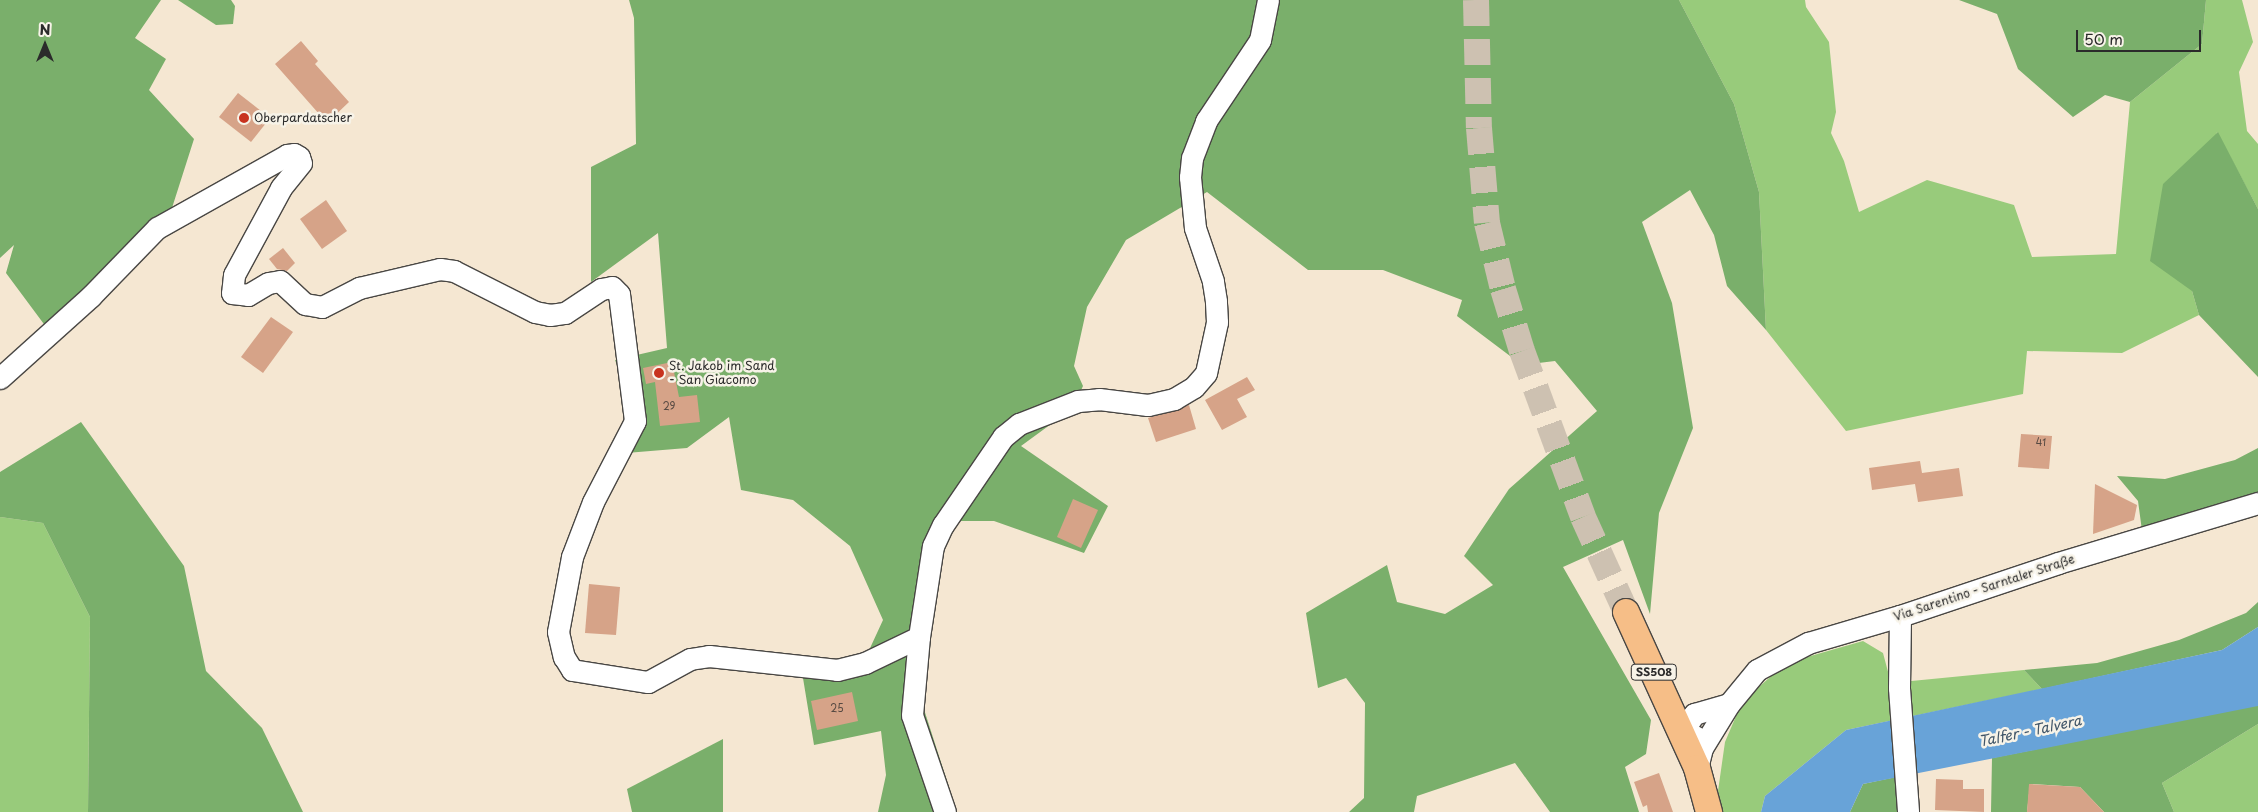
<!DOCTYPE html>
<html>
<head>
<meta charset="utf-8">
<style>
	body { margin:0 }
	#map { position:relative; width:2258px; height:812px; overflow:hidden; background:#f5e7d2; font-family:"Playpen Sans",sans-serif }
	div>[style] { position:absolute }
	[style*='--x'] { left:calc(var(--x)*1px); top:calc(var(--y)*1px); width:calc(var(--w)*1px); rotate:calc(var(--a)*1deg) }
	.green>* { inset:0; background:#98cb7b }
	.forest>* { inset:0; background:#7aaf6b }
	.water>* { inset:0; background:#68a3d8 }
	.building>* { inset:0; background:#d6a388 }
	.major-tunnel>* { height:26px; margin-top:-13px; transform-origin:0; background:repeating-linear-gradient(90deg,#cdc1b1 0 26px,transparent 0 39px) }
	.roads { filter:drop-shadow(1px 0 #494744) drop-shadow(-1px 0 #494744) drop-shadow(0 1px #494744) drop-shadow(0 -1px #494744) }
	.minor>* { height:21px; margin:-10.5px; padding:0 10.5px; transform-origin:10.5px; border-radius:10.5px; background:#fff }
	.major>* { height:26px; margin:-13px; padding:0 13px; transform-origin:13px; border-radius:13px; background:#f6be87 }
	.dots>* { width:14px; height:14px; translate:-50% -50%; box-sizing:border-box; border:2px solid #f7f3e8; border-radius:50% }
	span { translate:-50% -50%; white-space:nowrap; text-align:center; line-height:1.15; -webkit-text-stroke:5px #f7f3e8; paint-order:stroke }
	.number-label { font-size:10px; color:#564942 }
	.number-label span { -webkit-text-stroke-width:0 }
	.shield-label span { padding:1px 4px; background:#f7f3e8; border:1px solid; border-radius:4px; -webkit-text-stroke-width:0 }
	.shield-label { font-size:11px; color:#2b2b2b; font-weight:700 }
	.poi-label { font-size:12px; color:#2b2b2b }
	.left { translate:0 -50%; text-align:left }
	.street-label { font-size:12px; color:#2b2b2b }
	.water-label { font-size:14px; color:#405568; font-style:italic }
	.north { position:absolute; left:20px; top:20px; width:50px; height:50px; -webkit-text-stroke:4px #f7f3e8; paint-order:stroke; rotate:0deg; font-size:14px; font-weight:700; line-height:20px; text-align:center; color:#2b2b2b }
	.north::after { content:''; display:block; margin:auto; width:18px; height:22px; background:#2b2b2b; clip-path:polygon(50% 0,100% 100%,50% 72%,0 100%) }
	.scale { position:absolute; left:2076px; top:30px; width:125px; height:22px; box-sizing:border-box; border:2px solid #2b2b2b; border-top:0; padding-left:6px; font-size:15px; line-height:18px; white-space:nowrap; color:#2b2b2b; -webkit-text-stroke:4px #f7f3e8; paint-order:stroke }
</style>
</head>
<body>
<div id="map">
	<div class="green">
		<i style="clip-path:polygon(1679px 0,1805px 0,1806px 7px,1829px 42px,1836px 112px,1831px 133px,1844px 161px,1859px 212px,1927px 180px,2014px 205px,2032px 257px,2116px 254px,2130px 102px,2202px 44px,2206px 0,2242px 0,2253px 42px,2239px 72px,2247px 131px,2258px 144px,2258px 209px,2217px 132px,2192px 291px,2199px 315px,2122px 353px,2027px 351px,2023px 394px,1846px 431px,1766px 330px,1759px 192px,1734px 104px)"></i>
		<i style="clip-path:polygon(0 517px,43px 523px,90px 617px,88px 812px,0 812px)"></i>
		<i style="clip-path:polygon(1863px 641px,1883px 653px,1891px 683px,2024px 670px,2042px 689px,1846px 730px,1765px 796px,1761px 812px,1722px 812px,1718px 791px,1725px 742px,1742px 702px,1786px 663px)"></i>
		<i style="clip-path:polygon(2258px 724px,2258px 812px,2174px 812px,2162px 783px)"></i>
	</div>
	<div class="forest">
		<i style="clip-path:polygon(0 0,161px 0,135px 38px,166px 59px,149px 90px,194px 139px,164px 233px,55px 339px,6px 273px,14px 245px,0 258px)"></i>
		<i style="clip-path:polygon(178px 0,231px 0,235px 6px,233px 24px,216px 25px)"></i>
		<i style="clip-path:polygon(629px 0,1679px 0,1734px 104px,1759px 192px,1766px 330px,1727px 286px,1714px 235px,1690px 190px,1642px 222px,1672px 303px,1693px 428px,1659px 513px,1650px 614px,1623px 540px,1563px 567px,1651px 720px,1646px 754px,1625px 767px,1639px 812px,1550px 812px,1515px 763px,1417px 796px,1414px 812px,1349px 812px,1364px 798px,1365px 703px,1346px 678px,1318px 688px,1306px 613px,1387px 565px,1397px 602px,1445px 614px,1493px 585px,1464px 556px,1509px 489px,1597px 411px,1555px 361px,1522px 365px,1457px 316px,1462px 300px,1383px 270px,1308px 270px,1207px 192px,1126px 240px,1087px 307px,1074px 366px,1083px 386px,1073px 408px,1021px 446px,1108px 506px,1084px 553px,994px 521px,959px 521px,942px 552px,921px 700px,957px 812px,878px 812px,886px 775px,881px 731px,814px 745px,802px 672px,865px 659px,883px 620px,850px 546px,793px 500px,741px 490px,729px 417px,687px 448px,614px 454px,631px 403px,615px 360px,667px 348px,658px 233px,591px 282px,591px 167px,636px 144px,634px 18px)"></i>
		<i style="clip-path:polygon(1959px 0,2206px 0,2202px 44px,2130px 102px,2105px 95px,2073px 117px,2018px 69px,1997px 14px)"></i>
		<i style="clip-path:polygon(2218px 132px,2258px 209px,2258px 377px,2199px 315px,2192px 291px,2150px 261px,2163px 184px)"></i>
		<i style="clip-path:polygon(81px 422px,184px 566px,206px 671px,262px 728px,303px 812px,88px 812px,90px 617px,43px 523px,0 517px,0 472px)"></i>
		<i style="clip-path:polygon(2258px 448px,2258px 503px,2143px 538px,2138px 501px,2117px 476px,2165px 479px,2235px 460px)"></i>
		<i style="clip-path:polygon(2258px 602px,2258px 627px,2222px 650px,2042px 689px,2024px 670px,2097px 663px,2179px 640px,2246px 613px)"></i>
		<i style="clip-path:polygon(2258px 705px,2258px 724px,2162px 783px,2174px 812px,2104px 812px,2080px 787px,2030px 784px,2027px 812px,1991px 812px,1992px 758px)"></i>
		<i style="clip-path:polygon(723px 739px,723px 812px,632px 812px,627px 789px)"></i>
		<i style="clip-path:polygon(1896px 777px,1899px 812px,1850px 812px,1863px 784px)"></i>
	</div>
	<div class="water">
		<i style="clip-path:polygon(2258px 627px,2258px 706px,1863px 784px,1850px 812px,1761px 812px,1765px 796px,1846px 730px,2222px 650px)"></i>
	</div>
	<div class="building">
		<i style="clip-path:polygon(301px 41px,318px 61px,315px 64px,349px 102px,327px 123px,275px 64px)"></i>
		<i style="clip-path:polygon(238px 93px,270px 118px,251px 142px,219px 117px)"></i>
		<i style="clip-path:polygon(326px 200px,347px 231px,322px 249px,300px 219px)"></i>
		<i style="clip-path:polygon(283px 248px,295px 263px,287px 271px,277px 269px,269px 259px)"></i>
		<i style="clip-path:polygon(271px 317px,293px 332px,263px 373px,241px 357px)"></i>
		<i style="clip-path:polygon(672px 362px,679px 397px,697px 395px,700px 422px,660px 426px,655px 382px,646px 384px,643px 368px)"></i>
		<i style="clip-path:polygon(1247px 377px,1255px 390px,1237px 399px,1247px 417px,1222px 430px,1205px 400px)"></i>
		<i style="clip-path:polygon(1189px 405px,1196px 429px,1156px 442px,1148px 418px)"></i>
		<i style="clip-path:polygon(2021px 434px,2052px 436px,2049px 469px,2018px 467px)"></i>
		<i style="clip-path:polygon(1920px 461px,1922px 473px,1959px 468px,1963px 496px,1918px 502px,1915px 484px,1872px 490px,1869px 468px)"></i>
		<i style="clip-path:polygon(2095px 484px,2137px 505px,2134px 520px,2093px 534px)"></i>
		<i style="clip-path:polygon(1073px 499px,1098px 510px,1081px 548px,1057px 537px)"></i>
		<i style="clip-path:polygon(589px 584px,620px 587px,616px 635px,585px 633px)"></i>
		<i style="clip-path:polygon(852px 692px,858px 721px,817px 730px,811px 701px)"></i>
		<i style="clip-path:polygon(1659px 773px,1673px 812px,1648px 812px,1647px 805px,1643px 807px,1634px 782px)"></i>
		<i style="clip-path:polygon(1936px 779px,1963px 780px,1963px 789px,1984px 789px,1984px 812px,1935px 810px)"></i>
		<i style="clip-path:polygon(2029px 784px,2080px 787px,2104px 812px,2027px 812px)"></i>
	</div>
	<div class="major-tunnel">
		<i style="--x:1476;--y:0;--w:128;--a:88.7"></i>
		<i style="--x:1479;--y:128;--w:95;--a:85.2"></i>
		<i style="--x:1487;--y:223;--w:68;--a:76.4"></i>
		<i style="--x:1503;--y:289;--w:65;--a:73"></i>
		<i style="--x:1522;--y:351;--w:177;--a:69.8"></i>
		<i style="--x:1583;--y:517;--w:104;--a:65.6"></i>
	</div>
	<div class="roads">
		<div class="minor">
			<i style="--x:0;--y:378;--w:122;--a:-42"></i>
			<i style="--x:91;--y:296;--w:95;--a:-45.9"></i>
			<i style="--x:157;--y:228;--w:149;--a:-29.3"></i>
			<i style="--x:287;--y:155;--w:7;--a:-8"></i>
			<i style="--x:294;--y:154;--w:6;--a:31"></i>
			<i style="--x:299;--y:157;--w:6;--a:72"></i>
			<i style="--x:301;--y:163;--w:32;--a:129"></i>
			<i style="--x:281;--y:188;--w:99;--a:118.4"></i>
			<i style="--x:234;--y:275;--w:18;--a:96"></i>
			<i style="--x:232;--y:293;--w:16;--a:7"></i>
			<i style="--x:248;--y:295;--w:23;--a:-31"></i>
			<i style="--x:268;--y:283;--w:12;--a:-9"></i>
			<i style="--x:280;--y:281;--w:34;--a:43"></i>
			<i style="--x:305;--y:304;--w:17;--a:10"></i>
			<i style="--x:322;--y:307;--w:42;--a:-27.2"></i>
			<i style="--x:359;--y:288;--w:83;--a:-13.2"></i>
			<i style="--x:440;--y:269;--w:14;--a:8"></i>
			<i style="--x:454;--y:271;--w:91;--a:26.8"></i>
			<i style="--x:535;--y:312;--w:15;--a:11"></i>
			<i style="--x:550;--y:315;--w:15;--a:-8"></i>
			<i style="--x:565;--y:313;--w:43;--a:-33.7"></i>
			<i style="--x:601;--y:289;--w:11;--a:-10"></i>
			<i style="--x:612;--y:287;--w:10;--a:45"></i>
			<i style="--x:619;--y:294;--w:128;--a:82.8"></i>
			<i style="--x:635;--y:421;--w:91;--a:117.4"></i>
			<i style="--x:593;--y:502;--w:59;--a:110.9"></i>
			<i style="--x:572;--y:557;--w:76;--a:100.6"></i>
			<i style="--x:558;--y:632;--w:26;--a:77"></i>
			<i style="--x:564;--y:657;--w:15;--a:58"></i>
			<i style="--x:572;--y:670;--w:77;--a:9"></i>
			<i style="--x:648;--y:682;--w:48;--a:-28.7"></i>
			<i style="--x:690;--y:659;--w:19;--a:-9"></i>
			<i style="--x:709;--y:656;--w:129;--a:6.2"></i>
			<i style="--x:837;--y:670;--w:29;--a:-14"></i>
			<i style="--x:865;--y:663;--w:60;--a:-25.7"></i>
			<i style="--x:1900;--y:616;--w:72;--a:90.8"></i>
			<i style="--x:1899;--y:688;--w:124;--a:85.8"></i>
			<i style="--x:1695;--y:736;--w:14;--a:-163"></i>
			<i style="--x:1682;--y:732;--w:22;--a:-56"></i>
			<i style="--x:1694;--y:714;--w:36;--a:-16"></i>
			<i style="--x:1697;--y:768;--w:21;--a:-76"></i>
			<i style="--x:1702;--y:748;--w:52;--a:-58.5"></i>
			<i style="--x:1729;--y:704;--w:44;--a:-50.5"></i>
			<i style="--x:1757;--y:670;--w:58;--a:-27.9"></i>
			<i style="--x:1808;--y:643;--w:96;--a:-16.4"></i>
			<i style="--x:1900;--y:616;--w:167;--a:-18.5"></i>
			<i style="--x:2058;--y:563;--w:209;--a:-16.7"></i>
			<i style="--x:945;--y:812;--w:102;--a:-108.8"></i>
			<i style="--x:912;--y:715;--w:78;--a:-84.9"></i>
			<i style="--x:919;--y:637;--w:92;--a:-81.3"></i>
			<i style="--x:933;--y:546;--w:23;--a:-65"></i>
			<i style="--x:943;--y:525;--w:107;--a:-55.7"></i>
			<i style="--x:1003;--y:437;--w:21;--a:-39"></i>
			<i style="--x:1019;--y:424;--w:63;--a:-21.3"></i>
			<i style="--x:1078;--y:401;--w:21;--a:-5"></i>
			<i style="--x:1099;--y:399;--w:49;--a:7"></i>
			<i style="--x:1148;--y:405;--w:27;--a:-13"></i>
			<i style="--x:1174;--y:399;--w:23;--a:-31"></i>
			<i style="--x:1194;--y:387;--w:18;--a:-49"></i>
			<i style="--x:1206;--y:373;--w:52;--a:-77.8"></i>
			<i style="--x:1217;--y:322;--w:21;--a:-93"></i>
			<i style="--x:1216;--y:301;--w:20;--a:-99"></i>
			<i style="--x:1213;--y:281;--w:56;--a:-108.8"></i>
			<i style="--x:1195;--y:228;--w:51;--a:-95.6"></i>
			<i style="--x:1190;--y:177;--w:19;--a:-84"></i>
			<i style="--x:1192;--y:158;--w:40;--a:-69"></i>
			<i style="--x:1206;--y:121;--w:97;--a:-56.3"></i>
			<i style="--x:1260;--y:40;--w:41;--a:-78.7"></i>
		</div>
		<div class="major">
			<i style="--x:1626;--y:612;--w:171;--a:65.5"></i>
			<i style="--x:1697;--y:768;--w:46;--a:74.7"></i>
		</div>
	</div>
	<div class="dots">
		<i style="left:244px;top:118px;background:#c8321e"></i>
		<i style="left:659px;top:373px;background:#c8321e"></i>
	</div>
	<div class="number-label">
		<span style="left:669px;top:406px">29</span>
		<span style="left:2041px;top:442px">41</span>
		<span style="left:837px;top:708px">25</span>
	</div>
	<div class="shield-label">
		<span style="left:1654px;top:672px">SS508</span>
	</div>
	<div class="poi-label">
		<span class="left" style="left:254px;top:118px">Oberpardatscher</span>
		<span class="left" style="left:669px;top:373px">St. Jakob im Sand<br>- San Giacomo</span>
	</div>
	<div class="street-label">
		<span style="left:1984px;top:588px;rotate:-18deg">Via Sarentino - Sarntaler Straße</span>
	</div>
	<div class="water-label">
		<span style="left:2030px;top:731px;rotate:-12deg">Talfer - Talvera</span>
	</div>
	<div class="north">N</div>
	<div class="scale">50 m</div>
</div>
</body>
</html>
